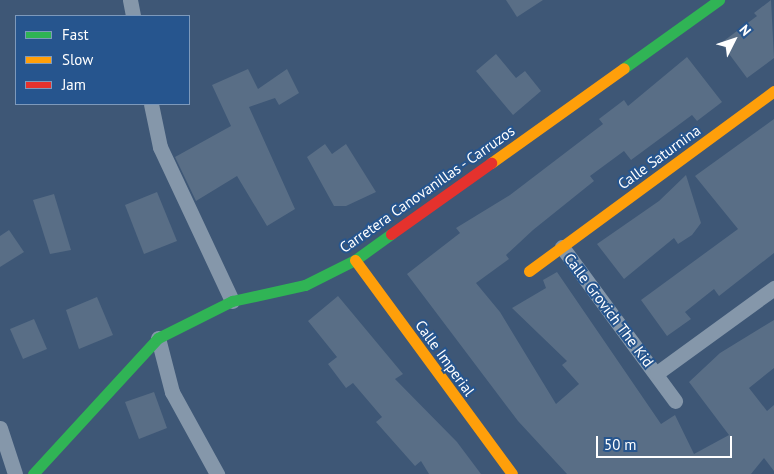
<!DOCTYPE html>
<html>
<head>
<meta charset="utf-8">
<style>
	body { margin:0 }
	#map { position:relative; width:774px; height:474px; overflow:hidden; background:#3e5776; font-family:"PT Sans",sans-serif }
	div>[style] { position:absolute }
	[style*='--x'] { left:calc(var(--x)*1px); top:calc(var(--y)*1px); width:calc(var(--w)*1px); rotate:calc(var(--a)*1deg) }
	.building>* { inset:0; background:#596e86 }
	.street>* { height:15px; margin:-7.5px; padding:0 7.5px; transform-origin:7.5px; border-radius:7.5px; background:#8597aa }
	.fast>* { height:11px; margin:-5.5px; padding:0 5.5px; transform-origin:5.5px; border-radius:5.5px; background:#30b455 }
	.slow>* { height:11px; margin:-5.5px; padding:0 5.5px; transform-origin:5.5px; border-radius:5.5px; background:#ff9f0a }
	.jam>* { height:11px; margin:-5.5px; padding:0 5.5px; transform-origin:5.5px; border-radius:5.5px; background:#e5322d }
	span { translate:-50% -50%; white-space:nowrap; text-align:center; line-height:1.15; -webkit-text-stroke:4px #26558e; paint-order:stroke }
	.street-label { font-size:15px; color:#fff }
	.legend { position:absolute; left:15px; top:15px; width:175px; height:90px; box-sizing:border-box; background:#26558e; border:1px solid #7d99bb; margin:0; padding:6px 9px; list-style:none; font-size:15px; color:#fff }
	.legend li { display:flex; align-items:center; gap:10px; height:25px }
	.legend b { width:25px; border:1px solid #7d99bb }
	.north { position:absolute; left:709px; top:15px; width:50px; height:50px; -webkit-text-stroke:4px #26558e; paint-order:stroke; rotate:49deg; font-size:14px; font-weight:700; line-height:20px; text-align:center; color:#fff }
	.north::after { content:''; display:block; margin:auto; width:18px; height:22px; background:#fff; clip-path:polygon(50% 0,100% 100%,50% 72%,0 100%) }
	.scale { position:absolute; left:596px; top:436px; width:136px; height:22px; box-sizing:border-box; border:2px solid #fff; border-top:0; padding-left:6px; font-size:15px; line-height:18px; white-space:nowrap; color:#fff; -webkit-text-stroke:4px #26558e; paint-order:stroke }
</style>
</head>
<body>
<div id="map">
	<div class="building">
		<i style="clip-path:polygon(506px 0,543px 0,517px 17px)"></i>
		<i style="clip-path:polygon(771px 0,774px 58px,747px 78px,721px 43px,757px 16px,754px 13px)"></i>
		<i style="clip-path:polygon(496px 54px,516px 78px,525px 71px,541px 91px,513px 115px,476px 71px)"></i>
		<i style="clip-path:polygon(687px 57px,722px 102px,697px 121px,692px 115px,631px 160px,624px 151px,590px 176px,594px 181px,533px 230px,506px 255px,509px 259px,476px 283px,500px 312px,556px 404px,579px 384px,562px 365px,567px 361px,512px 308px,546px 288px,543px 280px,557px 272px,661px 424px,675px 415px,694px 454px,729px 435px,689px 382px,720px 353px,774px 320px,774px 368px,749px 388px,767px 411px,774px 405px,774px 471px,764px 458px,751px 474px,567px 474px,518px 421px,407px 274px,460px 233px,456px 228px,510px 195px,603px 124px,599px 119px,624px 100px,628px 106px)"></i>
		<i style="clip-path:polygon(248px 69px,258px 89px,287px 69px,299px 93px,279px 105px,275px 98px,249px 107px,295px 209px,267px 226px,237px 176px,196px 201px,175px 157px,231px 126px,212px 85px)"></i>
		<i style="clip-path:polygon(774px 119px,774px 253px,719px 296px,714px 289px,685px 312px,691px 319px,667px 336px,641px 300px,738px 229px,695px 176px)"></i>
		<i style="clip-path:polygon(325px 144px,332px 154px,346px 144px,376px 192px,346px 206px,334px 206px,307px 157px)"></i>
		<i style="clip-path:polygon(686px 175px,701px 223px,692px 235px,678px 244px,674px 238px,624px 279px,597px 244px,659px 201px)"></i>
		<i style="clip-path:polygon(157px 192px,177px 241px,144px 254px,125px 205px)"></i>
		<i style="clip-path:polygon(54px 194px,71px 250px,50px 254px,33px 200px)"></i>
		<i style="clip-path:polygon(9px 230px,24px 252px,0 267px,0 236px)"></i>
		<i style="clip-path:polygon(338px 296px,403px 374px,395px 379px,457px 442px,481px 474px,429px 474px,421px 461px,415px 466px,376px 422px,382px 417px,353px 383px,346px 388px,328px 364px,337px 357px,308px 321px)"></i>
		<i style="clip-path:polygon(97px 297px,113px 335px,79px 349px,66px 310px)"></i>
		<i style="clip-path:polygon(34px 319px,47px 349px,23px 359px,10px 329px)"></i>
		<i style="clip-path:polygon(154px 392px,167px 428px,139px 439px,125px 402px)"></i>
	</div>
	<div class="street">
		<i style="--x:130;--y:0;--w:16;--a:79"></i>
		<i style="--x:151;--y:104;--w:44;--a:78.2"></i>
		<i style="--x:160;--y:147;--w:170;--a:64.9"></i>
		<i style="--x:562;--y:247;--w:191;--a:53.7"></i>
		<i style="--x:158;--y:338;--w:56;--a:75.5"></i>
		<i style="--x:172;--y:392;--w:94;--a:61.2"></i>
		<i style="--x:657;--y:373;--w:145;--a:-36"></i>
		<i style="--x:0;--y:428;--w:48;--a:71.9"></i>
	</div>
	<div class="fast">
		<i style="--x:624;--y:68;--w:117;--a:-35.6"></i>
		<i style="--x:33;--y:474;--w:185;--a:-47.4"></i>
		<i style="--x:158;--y:338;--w:83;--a:-26.6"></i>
		<i style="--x:232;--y:301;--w:75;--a:-12.4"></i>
		<i style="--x:305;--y:285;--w:56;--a:-26.6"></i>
		<i style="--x:355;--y:260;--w:44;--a:-35.8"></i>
	</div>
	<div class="slow">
		<i style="--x:491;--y:163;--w:163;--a:-35.5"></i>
		<i style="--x:355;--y:260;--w:265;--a:53.7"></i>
		<i style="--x:529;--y:271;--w:304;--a:-36.3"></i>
	</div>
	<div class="jam">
		<i style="--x:391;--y:234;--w:123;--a:-35.4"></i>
	</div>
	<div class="street-label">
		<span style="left:659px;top:157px;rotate:-36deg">Calle Saturnina</span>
		<span style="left:427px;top:189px;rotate:-35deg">Carretera Canovanillas - Carruzos</span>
		<span style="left:609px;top:310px;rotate:53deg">Calle Grovich The Kid</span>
		<span style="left:445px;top:358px;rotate:54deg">Calle Imperial</span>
	</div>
	<ul class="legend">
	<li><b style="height:6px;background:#30b455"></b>Fast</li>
	<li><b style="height:6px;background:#ff9f0a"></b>Slow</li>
	<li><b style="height:6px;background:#e5322d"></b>Jam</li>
	</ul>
	<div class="north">N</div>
	<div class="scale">50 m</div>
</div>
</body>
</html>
